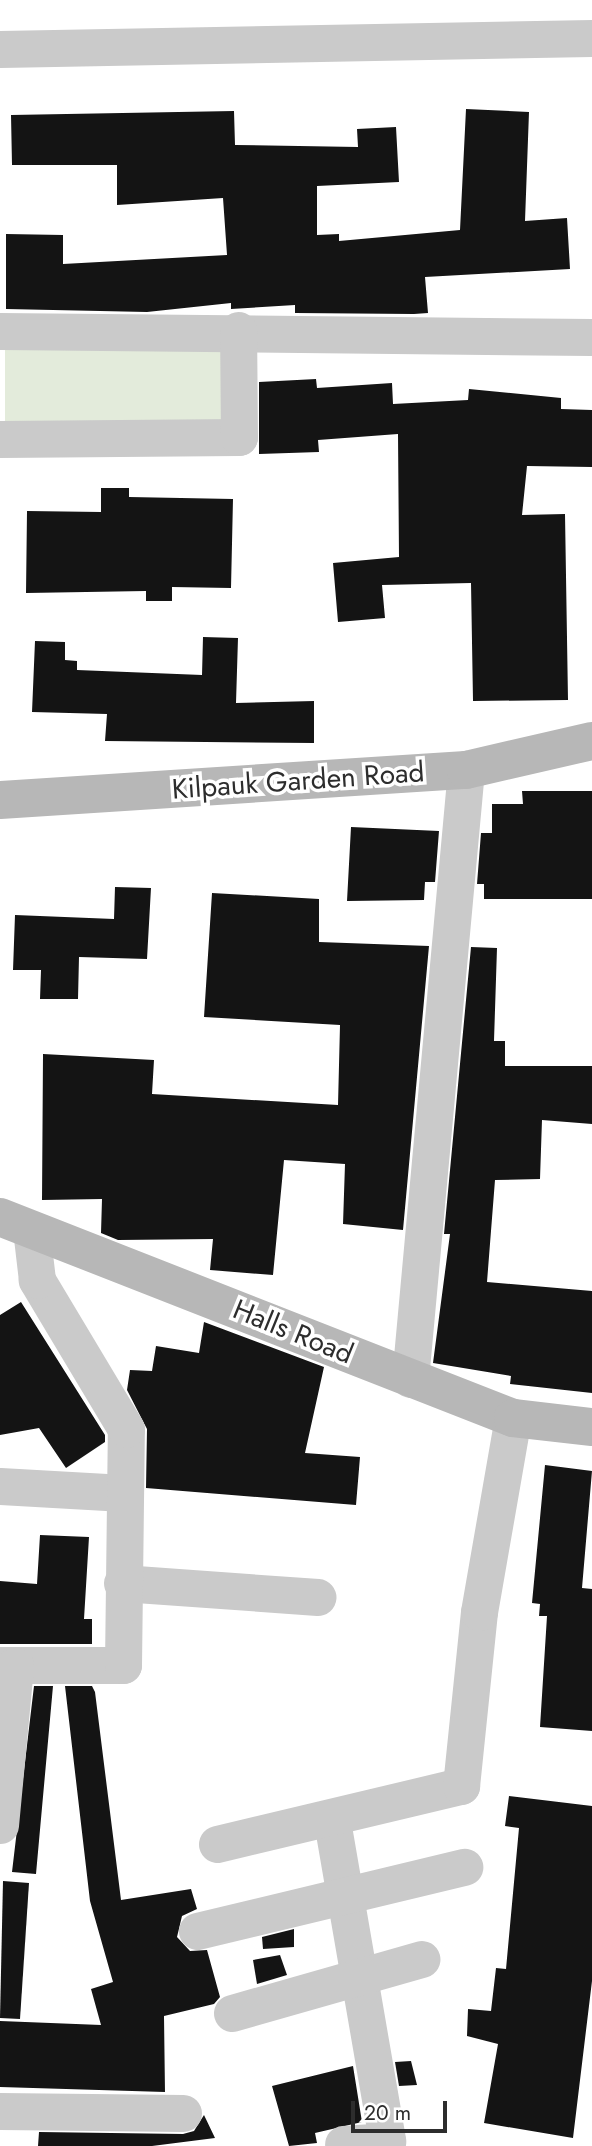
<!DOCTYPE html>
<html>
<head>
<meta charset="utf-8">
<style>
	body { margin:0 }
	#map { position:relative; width:592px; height:2146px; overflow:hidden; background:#fff; font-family:Jost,sans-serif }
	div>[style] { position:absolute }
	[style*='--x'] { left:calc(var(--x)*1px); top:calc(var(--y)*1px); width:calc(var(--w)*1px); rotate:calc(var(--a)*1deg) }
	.green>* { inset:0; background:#e3ebdb }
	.building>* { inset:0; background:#141414 }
	.street>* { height:37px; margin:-18.5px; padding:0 18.5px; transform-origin:18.5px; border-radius:18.5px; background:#cacaca }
	.secondary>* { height:38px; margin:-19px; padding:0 19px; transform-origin:19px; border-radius:19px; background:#b7b7b7 }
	span { translate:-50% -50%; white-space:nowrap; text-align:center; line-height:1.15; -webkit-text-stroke:7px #fff; paint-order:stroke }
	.street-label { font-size:28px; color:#2d2d2d }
	.scale { position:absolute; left:351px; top:2101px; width:96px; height:32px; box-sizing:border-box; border:4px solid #2d2d2d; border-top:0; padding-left:9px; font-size:21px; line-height:24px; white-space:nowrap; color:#2d2d2d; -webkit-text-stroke:5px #fff; paint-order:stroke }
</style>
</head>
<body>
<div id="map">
	<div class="green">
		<i style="clip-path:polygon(5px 347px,222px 347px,222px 421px,5px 421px)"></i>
	</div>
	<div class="building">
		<i style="clip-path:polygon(466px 109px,529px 112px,525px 221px,567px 218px,570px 269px,425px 277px,428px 313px,414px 314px,295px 313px,295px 305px,231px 309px,231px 303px,147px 312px,6px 309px,6px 234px,63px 235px,63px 264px,227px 255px,223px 198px,117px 205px,117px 165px,12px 165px,11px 115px,234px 111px,235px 145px,358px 147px,357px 129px,396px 127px,399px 182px,317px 186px,317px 235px,339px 234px,339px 241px,460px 230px)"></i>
		<i style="clip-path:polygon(316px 379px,317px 388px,392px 383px,393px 404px,468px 400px,469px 389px,561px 398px,561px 409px,592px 410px,592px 467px,527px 466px,522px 515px,565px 514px,568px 700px,473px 701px,471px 583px,382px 585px,385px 618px,338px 622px,333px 563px,399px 557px,398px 434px,318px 440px,319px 452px,259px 454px,259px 382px)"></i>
		<i style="clip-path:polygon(101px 488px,129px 488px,129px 497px,233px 499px,231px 588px,172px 587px,172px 601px,146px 601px,146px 591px,26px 593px,27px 511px,101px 512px)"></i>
		<i style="clip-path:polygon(203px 637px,238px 638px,236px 703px,314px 701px,314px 743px,105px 741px,107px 714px,32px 712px,35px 641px,65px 642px,65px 660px,77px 661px,77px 670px,202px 675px)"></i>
		<i style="clip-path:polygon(522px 791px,592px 791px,592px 899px,484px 899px,484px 884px,477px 884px,481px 833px,492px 833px,492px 804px,523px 804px)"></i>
		<i style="clip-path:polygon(351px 827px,439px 831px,435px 882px,425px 882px,424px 900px,347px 901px)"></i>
		<i style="clip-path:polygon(115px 887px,151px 888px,147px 959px,79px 957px,78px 999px,40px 999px,41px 970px,13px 970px,15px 915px,114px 919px)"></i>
		<i style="clip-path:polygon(212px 893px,319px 899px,319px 942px,429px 946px,403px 1230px,343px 1224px,345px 1164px,284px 1160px,273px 1275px,210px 1270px,213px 1239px,118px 1240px,101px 1233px,102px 1199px,42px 1200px,43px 1054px,154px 1060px,152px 1094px,338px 1105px,340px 1025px,204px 1017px)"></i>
		<i style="clip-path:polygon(471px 947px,497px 948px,494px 1041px,505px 1041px,505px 1066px,592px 1066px,592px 1124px,542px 1120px,540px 1179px,495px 1180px,487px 1282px,592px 1291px,592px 1393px,510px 1384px,511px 1376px,433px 1363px,450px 1234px,444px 1234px)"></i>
		<i style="clip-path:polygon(21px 1302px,105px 1435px,105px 1442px,66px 1468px,39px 1428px,0 1435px,0 1315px)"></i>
		<i style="clip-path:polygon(204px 1322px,324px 1367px,305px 1453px,360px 1457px,356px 1505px,146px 1488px,147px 1429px,127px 1390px,130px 1370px,152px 1371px,156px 1346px,199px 1353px)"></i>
		<i style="clip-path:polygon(545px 1465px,592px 1471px,582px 1588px,592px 1589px,592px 1731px,540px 1727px,547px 1616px,539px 1616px,540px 1604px,532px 1603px)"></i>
		<i style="clip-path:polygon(40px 1535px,89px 1537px,84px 1619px,92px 1619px,92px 1644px,0 1644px,0 1581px,37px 1584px)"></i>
		<i style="clip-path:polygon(34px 1686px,92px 1686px,95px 1692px,121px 1900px,191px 1889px,197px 1909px,182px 1916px,177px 1937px,190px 1951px,207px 1950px,220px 1997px,214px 2004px,164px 2016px,165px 2092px,0 2087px,0 2021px,101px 2025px,91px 1989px,113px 1982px,90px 1901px,65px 1686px,53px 1686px,36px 1874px,12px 1872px)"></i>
		<i style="clip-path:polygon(509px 1796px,592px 1806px,592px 1981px,573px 2138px,484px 2123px,498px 2044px,467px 2036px,468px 2009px,491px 2011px,496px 1968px,506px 1969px,519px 1828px,505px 1826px)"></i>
		<i style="clip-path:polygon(3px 1881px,29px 1883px,20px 2019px,0 2018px)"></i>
		<i style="clip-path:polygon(294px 1929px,294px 1947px,263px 1949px,262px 1937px)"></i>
		<i style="clip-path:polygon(280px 1955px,287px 1975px,257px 1984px,253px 1960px)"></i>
		<i style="clip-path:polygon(411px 2061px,417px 2085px,399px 2086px,395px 2062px)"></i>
		<i style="clip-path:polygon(353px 2066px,362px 2122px,315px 2133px,317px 2143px,289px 2146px,272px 2086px)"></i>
		<i style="clip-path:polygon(204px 2115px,215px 2138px,152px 2146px,38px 2146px,39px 2132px,183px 2134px,194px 2131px)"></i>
	</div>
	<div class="street">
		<i style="--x:0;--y:49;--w:592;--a:-1.06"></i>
		<i style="--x:0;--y:331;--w:592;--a:0.58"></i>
		<i style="--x:0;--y:439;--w:239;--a:-0.5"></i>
		<i style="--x:239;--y:437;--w:107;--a:-90.5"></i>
		<i style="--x:410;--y:1379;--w:612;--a:-84.75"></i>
		<i style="--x:0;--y:1486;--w:124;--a:3.2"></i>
		<i style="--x:122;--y:1583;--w:196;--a:4.1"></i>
		<i style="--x:0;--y:1665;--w:123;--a:0"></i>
		<i style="--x:123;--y:1665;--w:236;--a:-89.3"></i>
		<i style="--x:126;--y:1429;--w:174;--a:-120.9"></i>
		<i style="--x:37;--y:1280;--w:51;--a:-96.7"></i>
		<i style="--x:332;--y:1821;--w:325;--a:80.2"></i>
		<i style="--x:387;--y:2141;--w:44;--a:176.1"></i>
		<i style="--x:0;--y:1825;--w:160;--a:-84.6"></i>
		<i style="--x:217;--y:1844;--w:251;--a:-13.4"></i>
		<i style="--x:461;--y:1786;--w:175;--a:-84.1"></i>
		<i style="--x:479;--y:1612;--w:197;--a:-80.1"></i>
		<i style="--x:197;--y:1931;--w:275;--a:-13.5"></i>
		<i style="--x:232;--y:2013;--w:197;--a:-15.9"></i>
		<i style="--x:0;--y:2111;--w:183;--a:0.6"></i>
	</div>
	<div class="secondary">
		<i style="--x:0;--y:800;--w:467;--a:-3.7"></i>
		<i style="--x:466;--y:770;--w:129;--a:-13"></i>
		<i style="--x:0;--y:1217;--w:551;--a:21.4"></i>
		<i style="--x:513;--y:1418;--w:80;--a:6.5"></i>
	</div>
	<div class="street-label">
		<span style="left:298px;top:781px;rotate:-4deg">Kilpauk Garden Road</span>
		<span style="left:293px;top:1332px;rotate:22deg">Halls Road</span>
	</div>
	<div class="scale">20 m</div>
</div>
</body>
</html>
